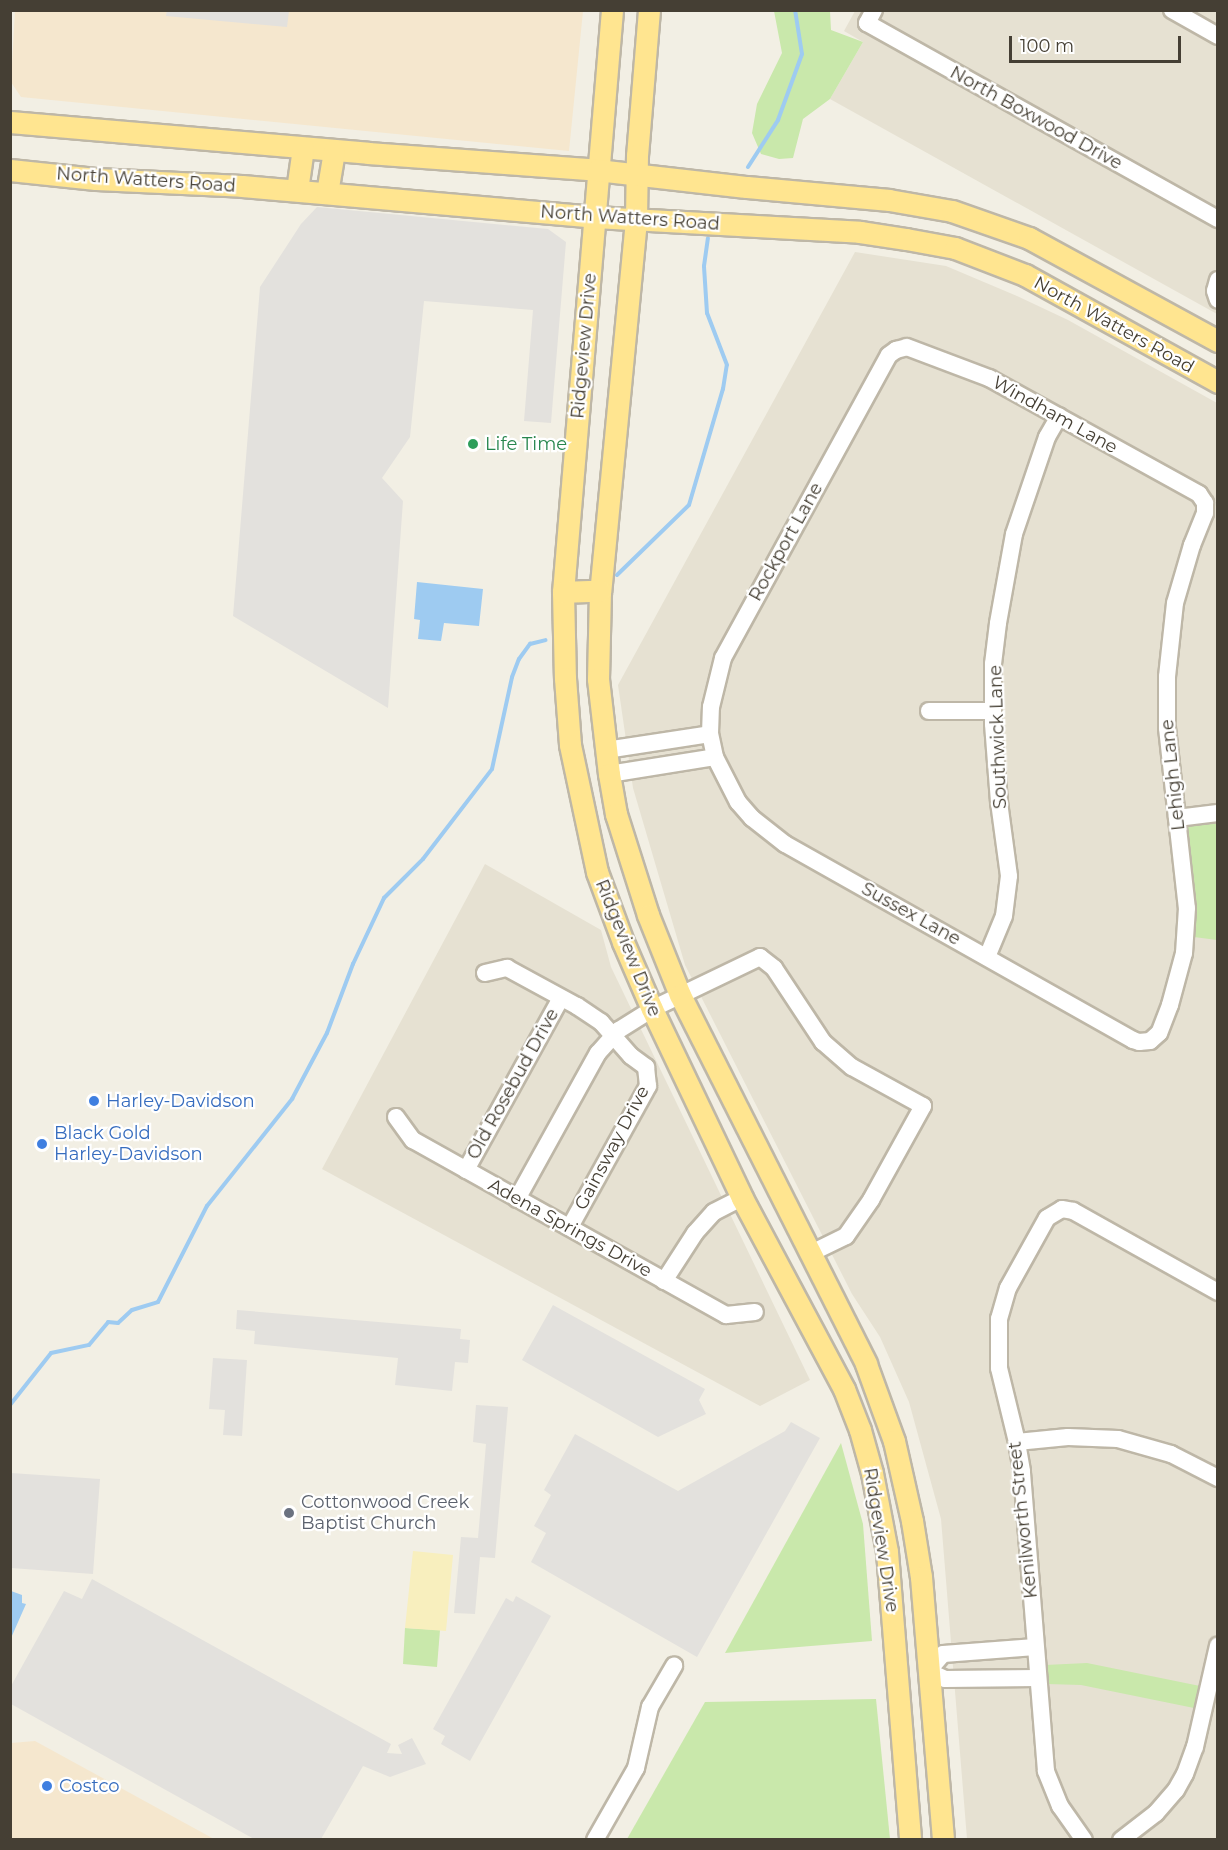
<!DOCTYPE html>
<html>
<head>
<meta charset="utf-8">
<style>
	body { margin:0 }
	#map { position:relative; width:1228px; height:1850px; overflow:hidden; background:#f2efe4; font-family:Montserrat,sans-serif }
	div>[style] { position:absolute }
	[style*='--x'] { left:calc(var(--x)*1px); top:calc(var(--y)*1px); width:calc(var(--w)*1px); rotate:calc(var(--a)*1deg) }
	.residential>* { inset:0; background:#e6e1d2 }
	.commercial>* { inset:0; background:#f5e7ce }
	.green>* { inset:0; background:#c9e8ab }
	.sand>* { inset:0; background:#f8efbe }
	.parking>* { inset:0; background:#e3e1dd }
	.water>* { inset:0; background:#9ecbf1 }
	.stream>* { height:4px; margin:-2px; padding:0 2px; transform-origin:2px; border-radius:2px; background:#9ecbf1 }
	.roads { filter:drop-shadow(2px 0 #beb7a7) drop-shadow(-2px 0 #beb7a7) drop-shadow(0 2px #beb7a7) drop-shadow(0 -2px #beb7a7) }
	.minor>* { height:16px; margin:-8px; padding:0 8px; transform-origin:8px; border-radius:8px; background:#fff }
	.major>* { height:21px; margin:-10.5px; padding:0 10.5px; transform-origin:10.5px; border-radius:10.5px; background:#ffe590 }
	.dots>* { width:16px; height:16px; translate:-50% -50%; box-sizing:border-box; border:3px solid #fff; border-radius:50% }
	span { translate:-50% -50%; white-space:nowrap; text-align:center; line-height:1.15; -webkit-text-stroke:4.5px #fff; paint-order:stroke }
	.street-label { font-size:18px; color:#453f34 }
	.leisure-label { font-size:18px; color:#27864d }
	.left { translate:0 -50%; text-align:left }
	.shop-label { font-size:18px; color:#366cbe }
	.worship-label { font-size:18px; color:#5b616d }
	.frame { position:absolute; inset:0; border:12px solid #453f34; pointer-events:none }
	.scale { position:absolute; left:1009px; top:36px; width:172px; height:27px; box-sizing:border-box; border:3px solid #453f34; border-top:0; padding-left:8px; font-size:18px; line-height:21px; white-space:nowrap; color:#453f34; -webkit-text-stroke:4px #fff; paint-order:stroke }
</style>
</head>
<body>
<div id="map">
	<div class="residential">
		<i style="clip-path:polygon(855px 11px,1217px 11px,1217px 314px,830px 99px,863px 42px,844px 31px)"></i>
		<i style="clip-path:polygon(855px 252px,946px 266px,1017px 296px,1068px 320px,1217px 403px,1217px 1839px,967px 1839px,941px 1519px,909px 1402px,880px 1337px,852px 1294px,685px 965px,633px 788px,618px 685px)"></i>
		<i style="clip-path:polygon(485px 864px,601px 930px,611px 967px,810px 1380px,760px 1406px,322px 1169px)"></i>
	</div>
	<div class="commercial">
		<i style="clip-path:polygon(15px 11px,583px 11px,569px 151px,21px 97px,11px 82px)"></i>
		<i style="clip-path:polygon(35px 1741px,214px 1839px,11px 1839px,11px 1743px)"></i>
	</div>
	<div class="green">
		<i style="clip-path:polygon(774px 11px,830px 11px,831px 30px,863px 42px,830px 99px,803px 119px,793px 158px,779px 159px,761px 154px,752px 133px,757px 104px,782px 53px)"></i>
		<i style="clip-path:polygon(1217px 821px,1217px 940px,1194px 937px,1196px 914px,1186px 824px)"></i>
		<i style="clip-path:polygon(841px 1443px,863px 1524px,872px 1641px,725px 1653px)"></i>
		<i style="clip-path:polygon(405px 1628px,440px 1630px,437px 1667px,403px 1664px)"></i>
		<i style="clip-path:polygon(1087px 1663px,1200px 1686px,1194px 1708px,1081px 1685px,1047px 1684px,1045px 1665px)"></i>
		<i style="clip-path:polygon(876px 1699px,890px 1839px,627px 1839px,705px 1702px)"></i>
	</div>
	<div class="sand">
		<i style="clip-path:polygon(413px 1551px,453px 1555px,446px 1631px,405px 1628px)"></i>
	</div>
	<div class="parking">
		<i style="clip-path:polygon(167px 10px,289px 10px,289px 11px,287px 27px,166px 16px)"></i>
		<i style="clip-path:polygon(317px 207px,548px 229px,566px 242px,551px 423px,524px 421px,533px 310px,424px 301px,410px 437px,382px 478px,403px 501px,388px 708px,233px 616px,260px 287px,301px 224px)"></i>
		<i style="clip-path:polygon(553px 1305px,705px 1389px,699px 1400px,706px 1414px,658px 1437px,522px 1360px)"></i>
		<i style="clip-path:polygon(237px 1310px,461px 1329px,460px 1339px,470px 1340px,468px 1363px,455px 1362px,452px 1391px,395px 1385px,398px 1358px,254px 1344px,255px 1331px,236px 1329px)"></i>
		<i style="clip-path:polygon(213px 1358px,247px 1360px,242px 1436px,223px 1435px,225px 1410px,209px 1409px)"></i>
		<i style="clip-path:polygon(476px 1405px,508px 1407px,495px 1558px,480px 1557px,475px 1614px,454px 1613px,461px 1537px,478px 1538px,486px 1444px,473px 1442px)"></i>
		<i style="clip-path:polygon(791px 1422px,820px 1438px,697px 1657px,531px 1562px,546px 1533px,534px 1526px,551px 1495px,544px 1490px,575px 1434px,678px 1491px,785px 1431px)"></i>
		<i style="clip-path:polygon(11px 1473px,100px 1479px,93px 1574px,11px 1568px)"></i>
		<i style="clip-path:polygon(92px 1579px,391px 1744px,387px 1753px,402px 1754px,398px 1745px,412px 1738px,426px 1764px,390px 1777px,363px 1766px,321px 1839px,254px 1839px,11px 1704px,11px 1686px,64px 1591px,82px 1599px)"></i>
		<i style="clip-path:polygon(516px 1596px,551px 1616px,470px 1761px,441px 1744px,445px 1736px,433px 1729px,506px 1598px,513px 1602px)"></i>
	</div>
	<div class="water">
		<i style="clip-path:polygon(417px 582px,483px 589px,479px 626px,444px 623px,441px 641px,418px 639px,420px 620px,414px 619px)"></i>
		<i style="clip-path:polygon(11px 1591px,22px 1595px,22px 1603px,26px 1604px,11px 1638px)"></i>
	</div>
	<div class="stream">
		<i style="--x:748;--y:167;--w:56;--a:-57.4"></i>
		<i style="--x:778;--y:120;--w:70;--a:-70"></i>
		<i style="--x:802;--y:54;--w:45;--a:-99"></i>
		<i style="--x:617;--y:575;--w:100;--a:-44.2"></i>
		<i style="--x:689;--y:505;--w:121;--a:-73.7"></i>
		<i style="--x:723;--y:389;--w:24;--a:-81"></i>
		<i style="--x:727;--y:365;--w:56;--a:-111"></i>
		<i style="--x:707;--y:313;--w:47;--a:-93.7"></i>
		<i style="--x:704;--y:266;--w:28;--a:-82"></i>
		<i style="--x:10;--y:1405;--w:66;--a:-51.7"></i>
		<i style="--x:51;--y:1353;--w:39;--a:-12"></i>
		<i style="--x:89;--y:1345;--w:30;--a:-50"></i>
		<i style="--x:108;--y:1322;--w:10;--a:6"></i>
		<i style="--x:118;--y:1323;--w:19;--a:-43"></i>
		<i style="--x:132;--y:1310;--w:27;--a:-17"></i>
		<i style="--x:158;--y:1302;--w:108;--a:-63"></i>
		<i style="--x:207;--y:1206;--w:137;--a:-51.5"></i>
		<i style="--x:292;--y:1099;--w:75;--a:-62.1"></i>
		<i style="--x:327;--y:1033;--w:74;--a:-69.4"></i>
		<i style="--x:353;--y:964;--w:73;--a:-64.8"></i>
		<i style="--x:384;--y:898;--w:55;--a:-45"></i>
		<i style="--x:423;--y:859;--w:113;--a:-52.5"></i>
		<i style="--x:492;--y:769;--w:94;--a:-77.7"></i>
		<i style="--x:512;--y:677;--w:19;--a:-69"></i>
		<i style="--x:519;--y:659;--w:19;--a:-54"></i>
		<i style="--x:530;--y:644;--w:16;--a:-14"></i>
	</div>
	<div class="roads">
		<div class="minor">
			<i style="--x:874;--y:10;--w:15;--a:118"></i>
			<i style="--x:867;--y:23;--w:402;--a:29.2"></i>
			<i style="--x:1172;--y:10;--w:53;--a:29.5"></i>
			<i style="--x:1218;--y:280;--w:11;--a:105"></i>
			<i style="--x:1215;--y:291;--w:9;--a:72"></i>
			<i style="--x:907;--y:347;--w:88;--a:20.7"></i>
			<i style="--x:989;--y:378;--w:240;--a:28.9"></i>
			<i style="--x:1199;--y:494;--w:11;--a:56"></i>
			<i style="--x:1205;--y:503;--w:10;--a:90"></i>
			<i style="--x:1205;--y:513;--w:35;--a:112"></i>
			<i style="--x:1192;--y:545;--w:60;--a:106.3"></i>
			<i style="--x:1175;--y:603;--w:74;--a:96.2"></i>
			<i style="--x:1167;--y:677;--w:51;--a:90"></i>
			<i style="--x:1167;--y:728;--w:181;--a:83.7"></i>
			<i style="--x:1187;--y:908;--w:45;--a:93.8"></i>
			<i style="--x:1184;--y:953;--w:54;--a:105.1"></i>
			<i style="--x:1170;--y:1005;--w:30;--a:111"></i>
			<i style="--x:1159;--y:1033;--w:12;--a:138"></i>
			<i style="--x:1150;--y:1041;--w:11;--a:175"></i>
			<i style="--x:1139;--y:1042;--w:6;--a:-162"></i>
			<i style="--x:1133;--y:1040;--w:399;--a:-150.6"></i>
			<i style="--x:785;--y:844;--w:42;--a:-141.8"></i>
			<i style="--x:752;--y:818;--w:21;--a:-131"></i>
			<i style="--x:738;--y:802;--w:51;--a:-117.1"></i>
			<i style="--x:715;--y:757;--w:24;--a:-102"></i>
			<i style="--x:710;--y:734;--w:27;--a:-88"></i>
			<i style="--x:711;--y:707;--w:50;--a:-76.2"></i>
			<i style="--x:723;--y:658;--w:345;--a:-61.3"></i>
			<i style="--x:889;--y:355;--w:9;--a:-36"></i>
			<i style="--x:896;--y:350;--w:11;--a:-15"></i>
			<i style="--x:929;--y:711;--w:64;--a:0"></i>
			<i style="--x:606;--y:750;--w:105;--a:-8.7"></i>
			<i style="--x:609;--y:774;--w:107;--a:-9.1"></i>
			<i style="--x:1177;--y:818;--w:41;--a:-7"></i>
			<i style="--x:987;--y:957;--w:44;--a:-67.5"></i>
			<i style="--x:1004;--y:916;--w:40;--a:-82.9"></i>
			<i style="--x:1009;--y:876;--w:75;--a:-97.7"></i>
			<i style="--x:999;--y:802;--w:78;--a:-94.4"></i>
			<i style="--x:993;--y:724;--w:60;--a:-90"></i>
			<i style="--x:993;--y:664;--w:41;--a:-83"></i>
			<i style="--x:998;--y:623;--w:90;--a:-79.8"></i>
			<i style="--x:1014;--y:534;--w:102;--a:-71.2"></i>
			<i style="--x:1047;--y:437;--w:24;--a:-60"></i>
			<i style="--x:485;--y:973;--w:23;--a:-13"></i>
			<i style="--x:507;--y:968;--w:80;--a:28.5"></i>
			<i style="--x:577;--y:1006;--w:29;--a:34"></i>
			<i style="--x:601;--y:1022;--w:45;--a:48.6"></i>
			<i style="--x:631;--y:1056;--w:19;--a:36"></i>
			<i style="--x:646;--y:1067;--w:19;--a:84"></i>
			<i style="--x:648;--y:1086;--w:161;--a:119"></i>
			<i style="--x:396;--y:1117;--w:29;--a:54"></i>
			<i style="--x:413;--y:1140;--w:359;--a:29.2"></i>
			<i style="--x:726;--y:1315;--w:29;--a:-6"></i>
			<i style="--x:466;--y:1170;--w:196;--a:-61.1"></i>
			<i style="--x:517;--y:1199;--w:167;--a:-61"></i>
			<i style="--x:598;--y:1053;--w:31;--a:-48"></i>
			<i style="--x:619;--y:1030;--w:39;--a:-32"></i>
			<i style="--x:652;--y:1009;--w:120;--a:-25.7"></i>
			<i style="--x:760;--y:957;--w:18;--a:38"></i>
			<i style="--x:774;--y:968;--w:89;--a:56.5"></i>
			<i style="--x:823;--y:1042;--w:38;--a:41"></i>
			<i style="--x:852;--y:1067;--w:81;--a:28.8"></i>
			<i style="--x:923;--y:1106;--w:107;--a:119"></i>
			<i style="--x:871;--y:1200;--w:44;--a:124.8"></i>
			<i style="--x:846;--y:1236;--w:39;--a:154"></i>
			<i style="--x:664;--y:1281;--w:57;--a:-57.1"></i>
			<i style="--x:695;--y:1233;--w:28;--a:-48"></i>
			<i style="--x:714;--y:1212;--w:31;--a:-27"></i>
			<i style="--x:1017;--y:1442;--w:51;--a:-5.6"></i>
			<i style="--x:1068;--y:1437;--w:50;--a:2.3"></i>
			<i style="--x:1118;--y:1439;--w:55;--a:15.8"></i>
			<i style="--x:1171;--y:1454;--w:53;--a:27.1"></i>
			<i style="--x:1035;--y:1647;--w:92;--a:175.6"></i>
			<i style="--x:943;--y:1654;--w:23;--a:131"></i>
			<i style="--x:928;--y:1671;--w:19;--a:25"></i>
			<i style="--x:945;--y:1679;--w:92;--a:-0.6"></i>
			<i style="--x:595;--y:1840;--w:83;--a:-60.3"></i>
			<i style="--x:636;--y:1768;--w:63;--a:-77.1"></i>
			<i style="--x:650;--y:1707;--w:48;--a:-59.7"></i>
			<i style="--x:1084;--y:1840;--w:42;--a:-125.2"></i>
			<i style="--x:1060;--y:1806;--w:38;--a:-112"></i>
			<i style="--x:1046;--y:1771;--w:301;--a:-94.6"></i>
			<i style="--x:1022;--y:1471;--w:29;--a:-100"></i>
			<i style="--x:1017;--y:1442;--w:76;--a:-103.7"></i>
			<i style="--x:999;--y:1368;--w:49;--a:-90"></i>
			<i style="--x:999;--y:1319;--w:32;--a:-74"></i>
			<i style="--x:1008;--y:1288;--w:80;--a:-60.9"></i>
			<i style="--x:1047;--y:1218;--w:17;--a:-31"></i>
			<i style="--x:1062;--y:1209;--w:11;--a:10"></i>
			<i style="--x:1073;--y:1211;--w:166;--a:29.2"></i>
			<i style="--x:1121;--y:1840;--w:44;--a:-37.6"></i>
			<i style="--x:1156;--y:1813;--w:30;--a:-49"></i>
			<i style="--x:1176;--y:1790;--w:18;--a:-61"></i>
			<i style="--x:1185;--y:1774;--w:29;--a:-70"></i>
			<i style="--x:1195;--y:1747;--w:104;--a:-77.2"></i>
		</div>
		<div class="major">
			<i style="--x:612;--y:10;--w:584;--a:94.81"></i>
			<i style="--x:563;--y:592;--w:86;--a:88.7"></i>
			<i style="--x:565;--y:678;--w:67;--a:85.7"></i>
			<i style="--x:570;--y:745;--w:130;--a:78"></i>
			<i style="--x:597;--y:872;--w:75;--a:69.6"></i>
			<i style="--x:623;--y:942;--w:73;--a:66.6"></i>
			<i style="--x:652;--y:1009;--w:209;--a:64.5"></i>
			<i style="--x:742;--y:1198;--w:217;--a:61.9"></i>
			<i style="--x:844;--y:1389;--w:44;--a:68.7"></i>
			<i style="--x:860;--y:1430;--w:45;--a:74.4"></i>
			<i style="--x:872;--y:1473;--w:80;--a:79.2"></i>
			<i style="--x:887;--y:1552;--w:289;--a:85.4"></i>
			<i style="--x:649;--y:10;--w:145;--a:94.7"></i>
			<i style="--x:637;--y:155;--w:65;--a:90.9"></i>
			<i style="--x:636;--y:220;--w:373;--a:95.5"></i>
			<i style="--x:600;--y:591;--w:88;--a:91.3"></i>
			<i style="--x:598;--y:679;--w:96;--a:83.4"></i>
			<i style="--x:609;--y:774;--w:41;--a:80.1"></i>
			<i style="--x:616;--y:814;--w:106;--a:72.4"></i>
			<i style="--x:648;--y:915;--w:86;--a:68.2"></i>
			<i style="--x:680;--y:995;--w:413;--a:63.2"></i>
			<i style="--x:866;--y:1364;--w:82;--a:70"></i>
			<i style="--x:894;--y:1441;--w:82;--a:77.3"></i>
			<i style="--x:912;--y:1521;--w:57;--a:80.9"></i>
			<i style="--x:921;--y:1577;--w:264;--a:85.2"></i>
			<i style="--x:10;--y:122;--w:359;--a:4.9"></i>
			<i style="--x:368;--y:153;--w:230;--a:4.2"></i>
			<i style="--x:597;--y:170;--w:151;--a:6.5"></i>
			<i style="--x:747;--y:187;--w:143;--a:5.2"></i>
			<i style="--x:889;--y:200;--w:64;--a:9.9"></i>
			<i style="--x:952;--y:211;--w:82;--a:19.3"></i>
			<i style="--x:1029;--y:238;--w:215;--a:28.6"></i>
			<i style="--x:10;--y:170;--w:86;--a:6"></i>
			<i style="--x:96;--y:179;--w:146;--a:2.7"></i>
			<i style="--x:242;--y:186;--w:354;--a:5"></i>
			<i style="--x:595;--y:217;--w:265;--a:3.2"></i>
			<i style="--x:860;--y:232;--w:47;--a:8.7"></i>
			<i style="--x:906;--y:239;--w:50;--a:10.4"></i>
			<i style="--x:955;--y:248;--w:75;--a:21.1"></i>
			<i style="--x:1025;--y:275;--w:221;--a:29"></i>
			<i style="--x:297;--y:190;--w:42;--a:-81.9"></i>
			<i style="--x:327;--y:193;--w:43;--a:-80.5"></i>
			<i style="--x:563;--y:592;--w:37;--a:-2"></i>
		</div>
	</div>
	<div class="dots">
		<i style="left:473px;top:444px;background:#2e9e5b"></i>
		<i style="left:94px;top:1101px;background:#3f7fe0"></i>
		<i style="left:42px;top:1144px;background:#3f7fe0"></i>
		<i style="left:289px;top:1513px;background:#6b7280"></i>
		<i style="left:47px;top:1786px;background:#3f7fe0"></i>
	</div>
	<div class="street-label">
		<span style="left:1036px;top:118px;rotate:29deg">North Boxwood Drive</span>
		<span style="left:146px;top:180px;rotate:4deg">North Watters Road</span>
		<span style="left:630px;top:218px;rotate:4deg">North Watters Road</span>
		<span style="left:1114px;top:325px;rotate:29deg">North Watters Road</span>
		<span style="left:584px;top:346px;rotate:-85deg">Ridgeview Drive</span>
		<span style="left:1055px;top:415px;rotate:29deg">Windham Lane</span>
		<span style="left:786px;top:542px;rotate:-61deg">Rockport Lane</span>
		<span style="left:998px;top:737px;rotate:-92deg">Southwick Lane</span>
		<span style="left:1173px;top:775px;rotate:-96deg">Lehigh Lane</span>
		<span style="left:911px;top:914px;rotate:29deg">Sussex Lane</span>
		<span style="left:628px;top:948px;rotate:68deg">Ridgeview Drive</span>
		<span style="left:513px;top:1084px;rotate:-61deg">Old Rosebud Drive</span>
		<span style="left:612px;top:1148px;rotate:-62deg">Gainsway Drive</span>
		<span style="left:570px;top:1228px;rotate:29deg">Adena Springs Drive</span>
		<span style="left:1023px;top:1520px;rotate:-96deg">Kenilworth Street</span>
		<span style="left:881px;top:1540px;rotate:81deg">Ridgeview Drive</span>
	</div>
	<div class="leisure-label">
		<span class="left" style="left:485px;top:444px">Life Time</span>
	</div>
	<div class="shop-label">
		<span class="left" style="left:106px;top:1101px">Harley-Davidson</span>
		<span class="left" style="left:54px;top:1144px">Black Gold<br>Harley-Davidson</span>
		<span class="left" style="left:59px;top:1786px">Costco</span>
	</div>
	<div class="worship-label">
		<span class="left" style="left:301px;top:1513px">Cottonwood Creek<br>Baptist Church</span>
	</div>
	<div class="frame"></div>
	<div class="scale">100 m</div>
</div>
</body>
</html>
